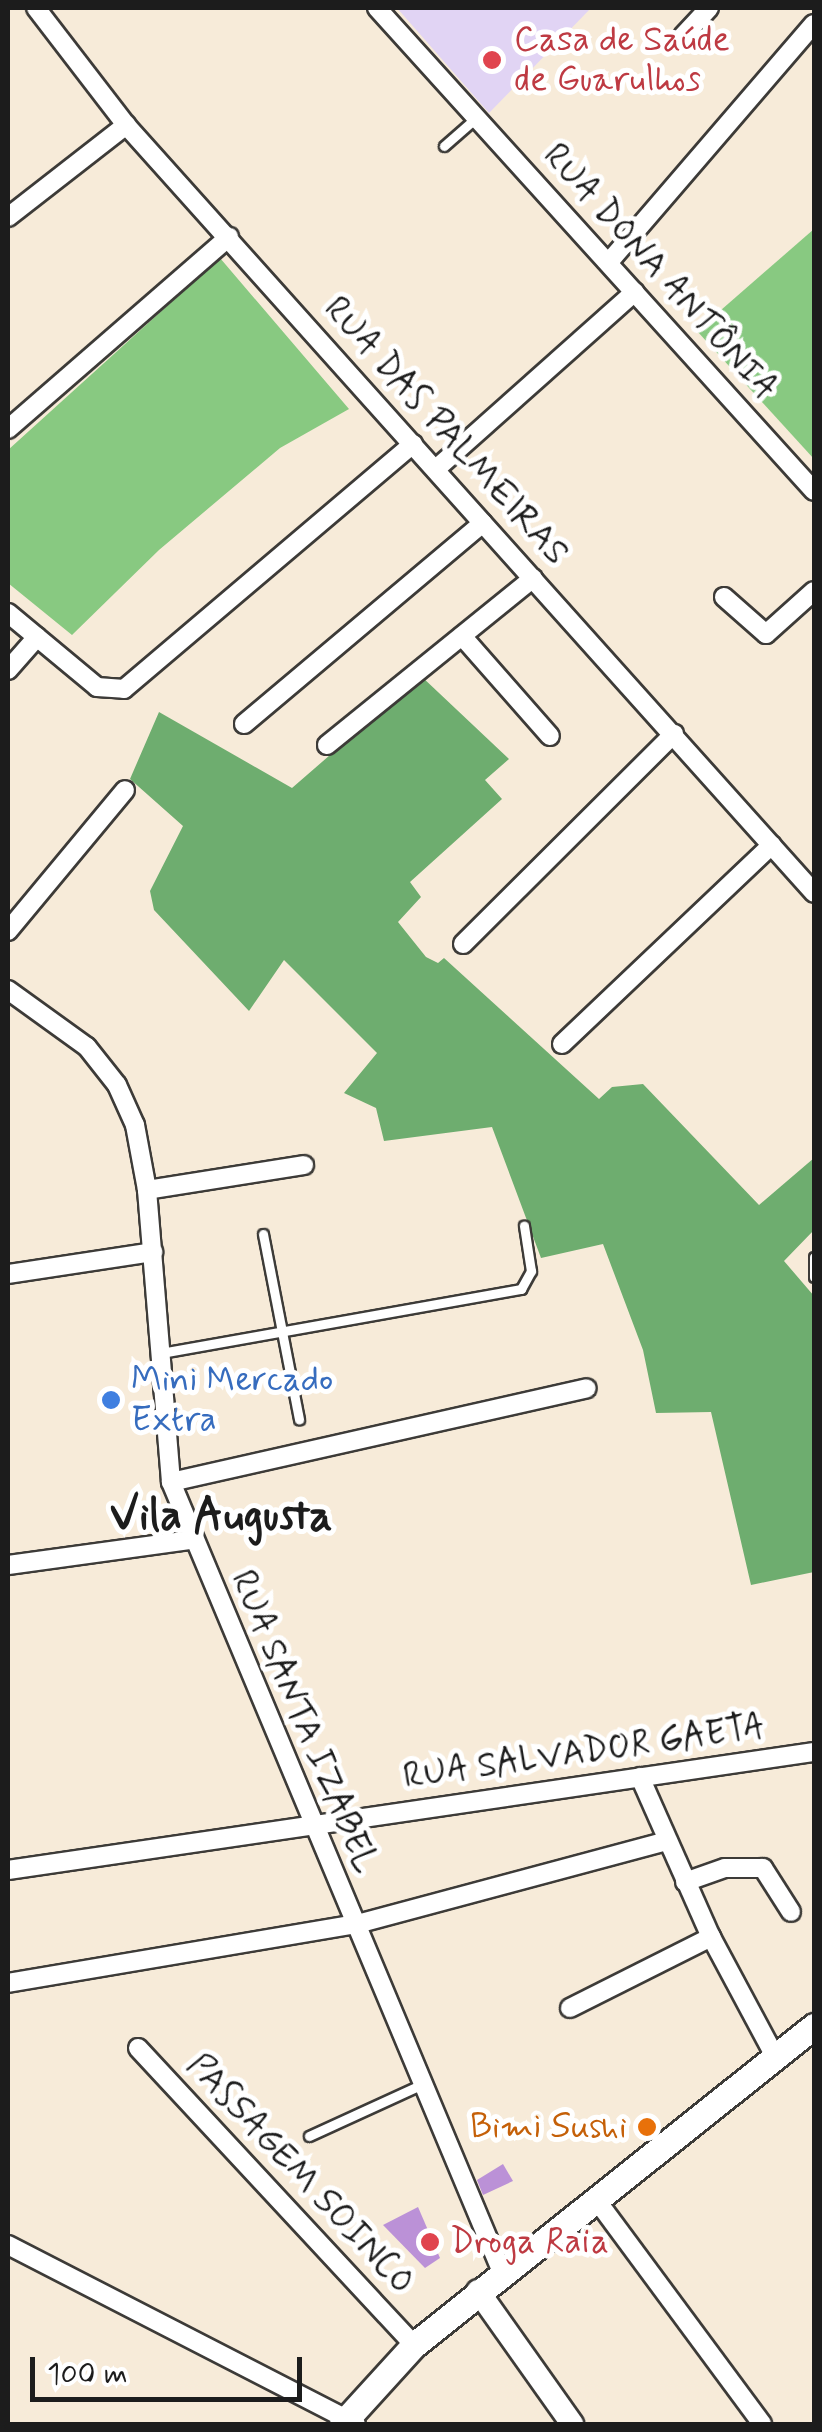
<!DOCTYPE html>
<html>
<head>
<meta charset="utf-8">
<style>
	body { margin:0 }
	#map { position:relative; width:822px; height:2432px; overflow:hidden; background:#f7ebd9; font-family:Mynerve,sans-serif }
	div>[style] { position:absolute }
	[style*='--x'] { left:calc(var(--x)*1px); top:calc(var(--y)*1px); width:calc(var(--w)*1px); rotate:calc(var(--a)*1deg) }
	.built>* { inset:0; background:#e1d4f4 }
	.green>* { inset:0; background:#88c981 }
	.forest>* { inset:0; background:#6ead6f }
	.building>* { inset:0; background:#bb91d7 }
	.roads { filter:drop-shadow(2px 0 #3d3b38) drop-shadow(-2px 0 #3d3b38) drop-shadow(0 2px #3d3b38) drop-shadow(0 -2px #3d3b38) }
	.service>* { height:9px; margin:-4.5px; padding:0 4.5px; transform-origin:4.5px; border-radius:4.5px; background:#fff }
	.minor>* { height:18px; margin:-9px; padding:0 9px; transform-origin:9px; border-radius:9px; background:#fff }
	.tertiary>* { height:22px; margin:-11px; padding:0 11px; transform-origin:11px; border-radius:11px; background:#fff }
	.secondary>* { height:25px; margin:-12.5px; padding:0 12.5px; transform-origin:12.5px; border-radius:12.5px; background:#fff }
	.dots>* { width:28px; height:28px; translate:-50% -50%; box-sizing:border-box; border:5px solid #fff; border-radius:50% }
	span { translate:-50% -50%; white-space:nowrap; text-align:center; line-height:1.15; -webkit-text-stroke:10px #fff; paint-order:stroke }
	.health-label { font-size:35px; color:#be3a42 }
	.left { translate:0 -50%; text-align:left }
	.street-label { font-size:35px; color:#1c1c1c }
	.shop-label { font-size:35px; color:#366cbe }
	.food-label { font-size:35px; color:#c56008 }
	.right { translate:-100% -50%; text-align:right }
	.district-label { font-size:45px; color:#1c1c1c; font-weight:700 }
	.frame { position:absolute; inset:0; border:10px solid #1c1c1c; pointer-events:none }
	.scale { position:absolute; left:30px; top:2357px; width:272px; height:45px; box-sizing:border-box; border:5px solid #1c1c1c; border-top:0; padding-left:12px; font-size:30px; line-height:35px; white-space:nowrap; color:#1c1c1c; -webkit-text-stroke:8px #fff; paint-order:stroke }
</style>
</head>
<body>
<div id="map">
	<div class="built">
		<i style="clip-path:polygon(397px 8px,591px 8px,489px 113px)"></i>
	</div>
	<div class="green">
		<i style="clip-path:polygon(814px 229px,814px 459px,697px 331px)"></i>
		<i style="clip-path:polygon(220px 258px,349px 409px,280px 448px,159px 550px,72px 635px,8px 583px,8px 450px)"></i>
	</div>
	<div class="forest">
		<i style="clip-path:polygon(421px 676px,509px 759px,485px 780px,502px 799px,410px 882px,421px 897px,398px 922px,426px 957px,438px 963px,444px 958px,599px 1099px,612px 1087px,643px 1084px,759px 1205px,814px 1158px,814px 1230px,784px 1261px,814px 1296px,814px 1572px,751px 1585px,711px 1412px,656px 1413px,643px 1350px,603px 1244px,541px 1258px,492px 1127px,384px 1141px,376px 1108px,344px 1093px,377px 1053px,284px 960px,249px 1011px,154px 910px,150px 891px,183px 826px,130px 779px,159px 712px,292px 788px)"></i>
	</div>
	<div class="building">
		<i style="clip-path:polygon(503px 2164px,513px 2181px,483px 2195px,477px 2180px)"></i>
		<i style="clip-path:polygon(418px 2207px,440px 2258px,425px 2268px,383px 2225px)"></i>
	</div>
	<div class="roads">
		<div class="service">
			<i style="--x:444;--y:146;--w:43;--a:-41.2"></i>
			<i style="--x:263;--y:1234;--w:189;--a:79"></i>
			<i style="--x:814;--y:1257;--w:20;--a:90"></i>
			<i style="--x:161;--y:1353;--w:366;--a:-10.1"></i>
			<i style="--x:521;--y:1289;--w:21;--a:-61"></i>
			<i style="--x:531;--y:1271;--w:46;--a:-98.8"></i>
			<i style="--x:309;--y:2136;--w:128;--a:-24.6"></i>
		</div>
		<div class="minor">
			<i style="--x:36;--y:8;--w:148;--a:52.4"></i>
			<i style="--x:126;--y:125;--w:1031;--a:48.14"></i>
			<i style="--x:377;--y:8;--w:651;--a:47.86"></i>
			<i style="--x:683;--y:36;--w:38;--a:-47"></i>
			<i style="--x:8;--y:217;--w:150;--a:-37.9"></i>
			<i style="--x:609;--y:262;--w:314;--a:-49.3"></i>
			<i style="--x:8;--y:429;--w:293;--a:-41"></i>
			<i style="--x:436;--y:469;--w:266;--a:-41.7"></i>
			<i style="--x:724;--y:597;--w:56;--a:41.4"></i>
			<i style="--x:766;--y:634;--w:64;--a:-41.9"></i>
			<i style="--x:8;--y:613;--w:116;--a:39.7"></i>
			<i style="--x:97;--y:687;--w:27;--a:4"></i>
			<i style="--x:124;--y:689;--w:379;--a:-40.3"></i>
			<i style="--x:462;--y:636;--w:133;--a:48.7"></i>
			<i style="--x:8;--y:670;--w:44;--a:-48.7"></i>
			<i style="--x:244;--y:724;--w:312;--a:-40.1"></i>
			<i style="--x:327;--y:745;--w:265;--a:-39"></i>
			<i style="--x:8;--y:931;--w:183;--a:-50.3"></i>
			<i style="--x:463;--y:944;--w:298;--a:-44.9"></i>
			<i style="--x:8;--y:990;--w:97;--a:35.8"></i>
			<i style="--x:87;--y:1047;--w:48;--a:51.7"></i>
			<i style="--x:117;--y:1085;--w:44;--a:65.8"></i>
			<i style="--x:135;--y:1125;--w:66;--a:79.5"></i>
			<i style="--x:147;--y:1190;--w:293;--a:85.3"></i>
			<i style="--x:171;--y:1482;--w:857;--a:67.27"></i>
			<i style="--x:562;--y:1044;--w:289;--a:-43.5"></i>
			<i style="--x:147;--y:1190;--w:159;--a:-9"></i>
			<i style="--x:8;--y:1274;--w:147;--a:-8.6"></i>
			<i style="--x:171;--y:1482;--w:426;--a:-12.7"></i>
			<i style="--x:8;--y:1565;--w:185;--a:-7.8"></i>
			<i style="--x:640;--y:1777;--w:175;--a:66.1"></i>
			<i style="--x:711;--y:1937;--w:137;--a:61.8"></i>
			<i style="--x:8;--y:1870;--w:815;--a:-8.33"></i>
			<i style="--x:685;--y:1882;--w:42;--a:-19.3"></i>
			<i style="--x:725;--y:1868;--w:38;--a:0"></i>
			<i style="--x:763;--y:1868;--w:52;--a:57.5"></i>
			<i style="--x:8;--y:1983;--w:354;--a:-9.6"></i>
			<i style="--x:357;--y:1924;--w:321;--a:-15"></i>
			<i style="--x:570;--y:2008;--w:158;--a:-26.7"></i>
			<i style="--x:138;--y:2048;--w:405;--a:47.1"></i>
			<i style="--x:595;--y:2198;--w:281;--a:53.5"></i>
			<i style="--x:8;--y:2245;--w:391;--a:27.2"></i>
		</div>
		<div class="tertiary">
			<i style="--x:478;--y:2291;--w:163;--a:54.7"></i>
		</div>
		<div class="secondary">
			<i style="--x:342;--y:2424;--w:107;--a:-47.7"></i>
			<i style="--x:414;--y:2345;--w:512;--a:-38.57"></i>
		</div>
	</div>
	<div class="dots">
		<i style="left:492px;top:60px;background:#e0444e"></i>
		<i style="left:111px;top:1400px;background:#3f7fe0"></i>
		<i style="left:647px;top:2127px;background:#e8710a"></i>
		<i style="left:430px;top:2242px;background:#e0444e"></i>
	</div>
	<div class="health-label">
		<span class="left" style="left:514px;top:60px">Casa de Saúde<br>de Guarulhos</span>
		<span class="left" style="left:450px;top:2242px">Droga Raia</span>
	</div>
	<div class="street-label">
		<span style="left:660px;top:272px;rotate:48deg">RUA DONA ANTÔNIA</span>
		<span style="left:446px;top:431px;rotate:48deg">RUA DAS PALMEIRAS</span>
		<span style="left:304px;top:1722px;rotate:67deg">RUA SANTA IZABEL</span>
		<span style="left:584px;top:1752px;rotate:-8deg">RUA SALVADOR GAETA</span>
		<span style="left:300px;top:2174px;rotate:47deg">PASSAGEM SOINCO</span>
	</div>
	<div class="shop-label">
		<span class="left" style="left:131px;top:1400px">Mini Mercado<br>Extra</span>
	</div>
	<div class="food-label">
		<span class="right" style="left:627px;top:2127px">Bimi Sushi</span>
	</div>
	<div class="district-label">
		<span style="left:221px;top:1517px">Vila Augusta</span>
	</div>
	<div class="frame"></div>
	<div class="scale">100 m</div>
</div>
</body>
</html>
